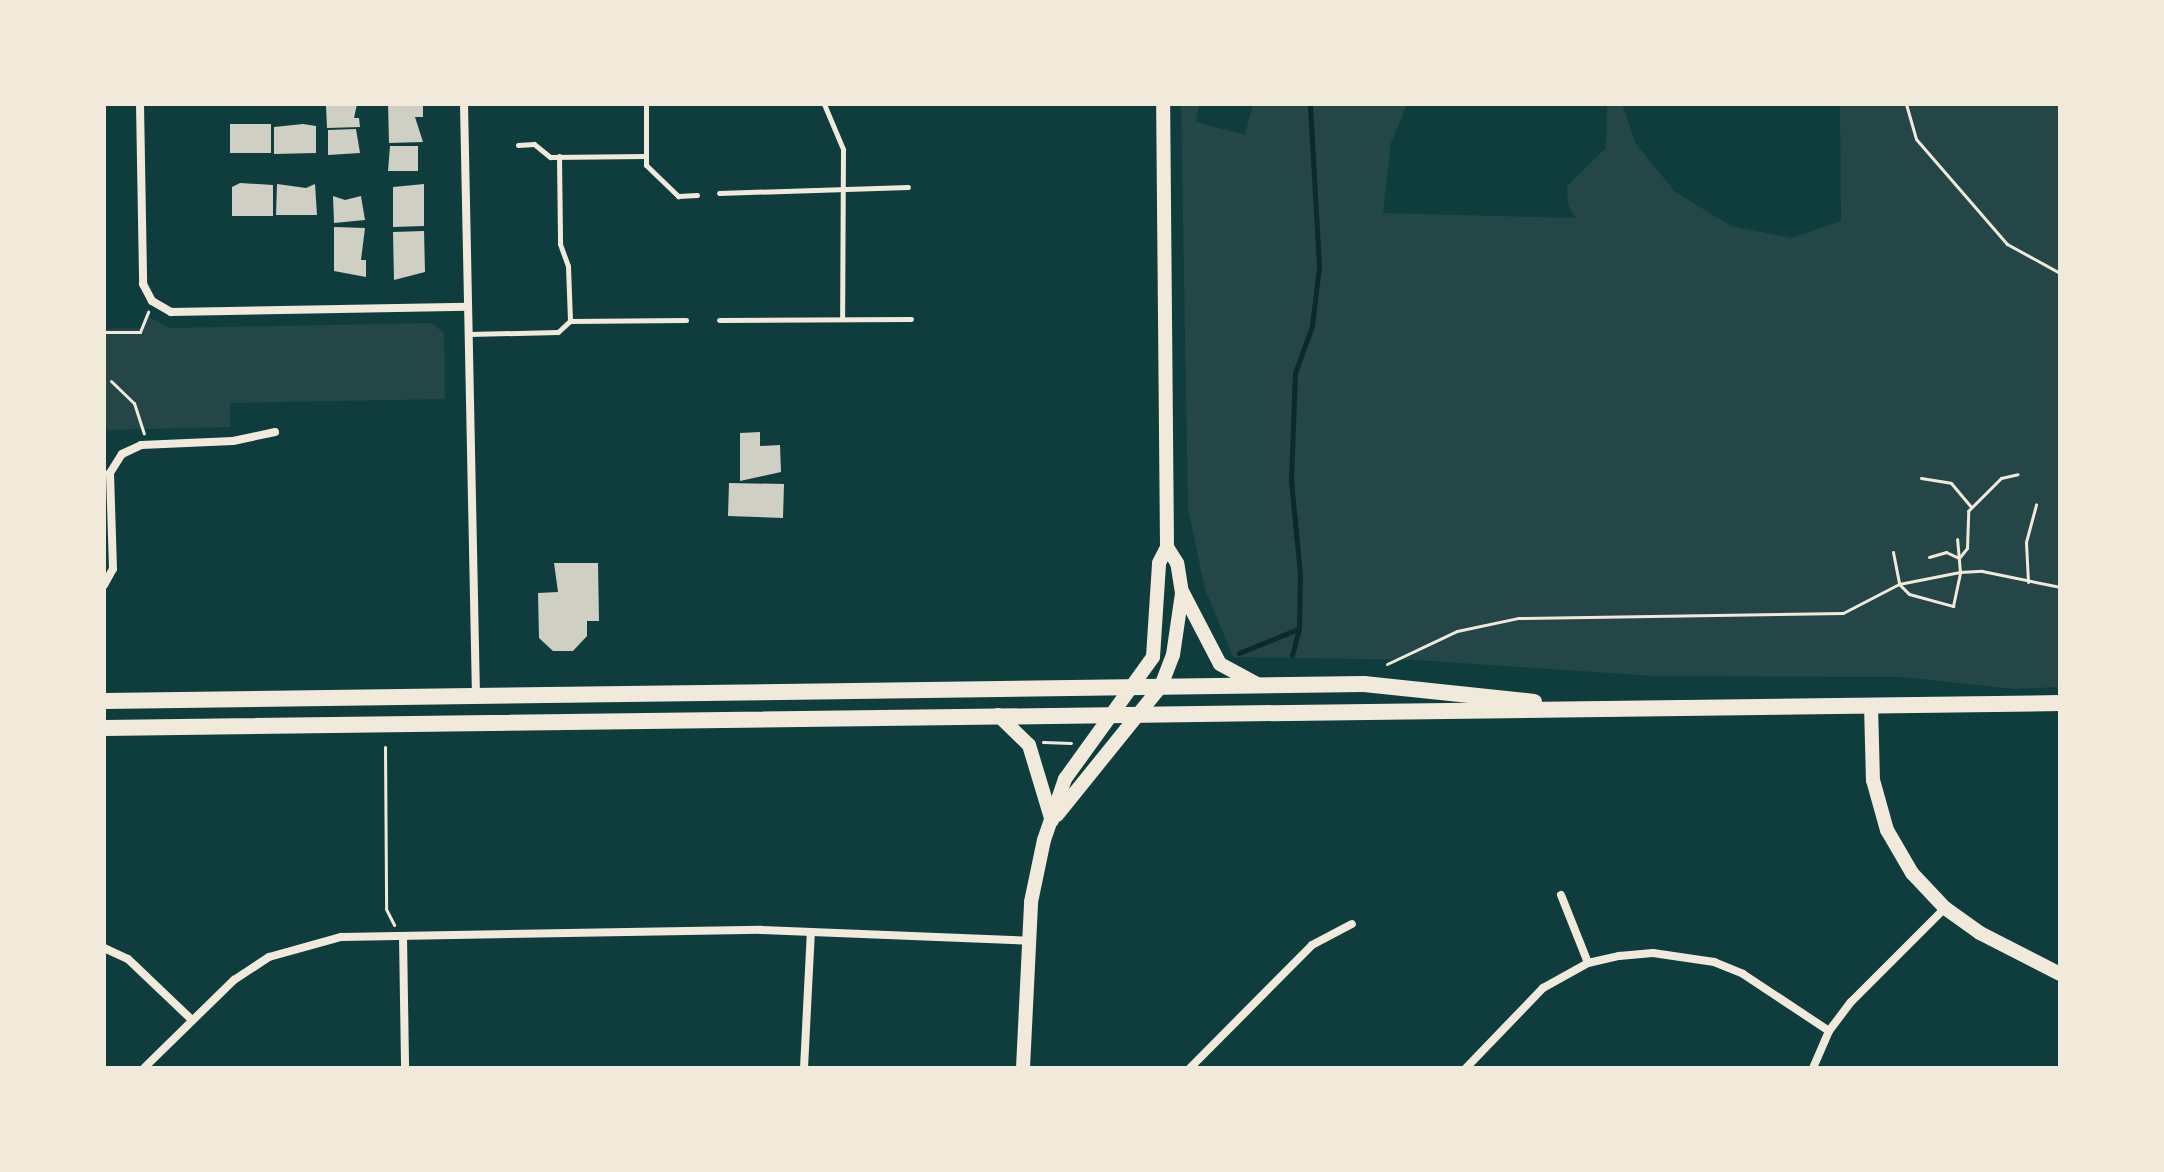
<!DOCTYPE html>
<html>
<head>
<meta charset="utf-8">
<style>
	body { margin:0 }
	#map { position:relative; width:2164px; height:1172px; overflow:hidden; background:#0f3d3e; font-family:Lato,sans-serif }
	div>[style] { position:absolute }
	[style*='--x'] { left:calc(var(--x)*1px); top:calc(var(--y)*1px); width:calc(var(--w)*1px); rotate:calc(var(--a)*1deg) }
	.green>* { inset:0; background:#244646 }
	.stream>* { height:5px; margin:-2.5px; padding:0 2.5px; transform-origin:2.5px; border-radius:2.5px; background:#0a2a2b }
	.building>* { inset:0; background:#cfcfc3 }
	.path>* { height:3px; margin:-1.5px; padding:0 1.5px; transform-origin:1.5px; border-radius:1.5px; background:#f1e9da }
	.service>* { height:5px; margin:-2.5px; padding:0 2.5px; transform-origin:2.5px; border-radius:2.5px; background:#f1e9da }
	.minor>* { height:8px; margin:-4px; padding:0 4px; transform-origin:4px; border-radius:4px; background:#f1e9da }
	.tertiary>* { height:14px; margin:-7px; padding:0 7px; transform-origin:7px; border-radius:7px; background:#f1e9da }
	.secondary>* { height:16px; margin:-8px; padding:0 8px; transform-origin:8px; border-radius:8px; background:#f1e9da }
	span { translate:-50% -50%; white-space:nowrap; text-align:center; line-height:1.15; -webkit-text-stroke:6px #f1e9da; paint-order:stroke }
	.frame { position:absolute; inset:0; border:106px solid #f1e9da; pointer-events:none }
</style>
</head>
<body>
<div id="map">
	<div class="green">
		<i style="clip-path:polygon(1181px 104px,1199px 104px,1196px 122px,1245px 135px,1253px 104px,1407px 104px,1391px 143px,1383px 213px,1576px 218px,1568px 205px,1567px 186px,1606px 148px,1607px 104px,1622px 104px,1636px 144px,1675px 192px,1731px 226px,1792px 238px,1841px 221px,1840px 104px,2060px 104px,2060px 687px,2014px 689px,1903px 677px,1653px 676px,1416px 660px,1233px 657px,1205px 589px,1188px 509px)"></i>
		<i style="clip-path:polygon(149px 317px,170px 328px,431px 323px,444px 333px,445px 399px,230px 403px,230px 427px,104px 430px,104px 329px,144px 328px)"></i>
	</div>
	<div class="stream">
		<i style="--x:1239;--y:653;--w:64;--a:-22.1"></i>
		<i style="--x:1292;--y:655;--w:27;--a:-75"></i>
		<i style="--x:1299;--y:629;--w:55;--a:-89"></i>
		<i style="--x:1300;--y:574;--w:94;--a:-95.5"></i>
		<i style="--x:1291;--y:480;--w:107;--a:-87.9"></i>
		<i style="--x:1295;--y:373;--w:50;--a:-70.1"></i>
		<i style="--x:1312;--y:326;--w:60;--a:-83.3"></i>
		<i style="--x:1319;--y:266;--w:162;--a:-93.2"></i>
	</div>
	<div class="building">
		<i style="clip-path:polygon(357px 104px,354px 118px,359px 118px,360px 127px,327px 128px,326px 106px)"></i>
		<i style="clip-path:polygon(388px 104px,423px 104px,423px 117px,415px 117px,423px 142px,389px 143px)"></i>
		<i style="clip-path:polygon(230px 124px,271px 124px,271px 153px,230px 153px)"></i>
		<i style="clip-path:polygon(303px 124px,316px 126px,316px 153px,274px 154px,274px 127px)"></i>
		<i style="clip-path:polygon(356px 129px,360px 153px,328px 155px,328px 130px)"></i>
		<i style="clip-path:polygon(390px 146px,418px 146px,418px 171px,388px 171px)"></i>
		<i style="clip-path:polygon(240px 183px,273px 185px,273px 216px,232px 216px,232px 187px)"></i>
		<i style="clip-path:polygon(277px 184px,306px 188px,315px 184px,317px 215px,276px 215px)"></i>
		<i style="clip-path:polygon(424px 184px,424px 226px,393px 227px,393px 187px)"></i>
		<i style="clip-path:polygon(333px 196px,345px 200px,361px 196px,365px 220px,334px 223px)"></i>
		<i style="clip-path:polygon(334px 227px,365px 228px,361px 260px,366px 260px,366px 277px,334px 271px)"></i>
		<i style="clip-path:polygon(424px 231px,425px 272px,394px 280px,393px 232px)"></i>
		<i style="clip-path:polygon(760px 432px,760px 446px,780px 445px,781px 472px,740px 481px,740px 433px)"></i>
		<i style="clip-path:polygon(729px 483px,784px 484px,783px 518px,728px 516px)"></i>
		<i style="clip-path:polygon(554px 563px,598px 563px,599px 621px,587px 621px,587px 636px,573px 651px,553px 651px,539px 638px,538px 593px,558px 592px)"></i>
	</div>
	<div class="path">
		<i style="--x:1906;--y:104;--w:36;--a:74"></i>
		<i style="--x:1916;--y:139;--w:139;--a:49.1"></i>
		<i style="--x:2007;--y:244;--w:60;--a:28.7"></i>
		<i style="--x:104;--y:332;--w:36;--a:0"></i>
		<i style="--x:140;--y:332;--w:22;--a:-68"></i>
		<i style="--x:111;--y:381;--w:32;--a:44"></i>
		<i style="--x:134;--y:403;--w:32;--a:72"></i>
		<i style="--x:1921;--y:478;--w:30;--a:9"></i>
		<i style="--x:1951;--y:483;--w:31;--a:50"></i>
		<i style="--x:1893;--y:552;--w:33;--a:79"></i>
		<i style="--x:1899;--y:584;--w:14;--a:45"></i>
		<i style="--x:1909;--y:594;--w:46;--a:15.3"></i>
		<i style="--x:1953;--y:606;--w:35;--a:-78"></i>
		<i style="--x:1960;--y:572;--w:33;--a:-95"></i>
		<i style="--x:1929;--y:557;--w:18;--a:-16"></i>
		<i style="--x:1946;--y:552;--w:14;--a:25"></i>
		<i style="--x:1959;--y:558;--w:13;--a:-51"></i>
		<i style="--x:1967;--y:548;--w:37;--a:-88"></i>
		<i style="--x:1968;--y:511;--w:47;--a:-45"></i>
		<i style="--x:2001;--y:478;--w:17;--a:-13"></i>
		<i style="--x:2028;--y:582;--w:40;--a:-92.9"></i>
		<i style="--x:2026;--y:542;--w:39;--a:-75"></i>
		<i style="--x:1387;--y:664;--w:77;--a:-25.2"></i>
		<i style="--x:1457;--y:631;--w:62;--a:-12"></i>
		<i style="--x:1518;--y:618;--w:325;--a:-0.9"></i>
		<i style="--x:1843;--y:613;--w:63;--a:-27.4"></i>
		<i style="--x:1899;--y:584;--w:62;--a:-11.1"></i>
		<i style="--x:1960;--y:572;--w:22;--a:-3"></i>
		<i style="--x:1982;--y:571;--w:80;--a:11.6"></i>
		<i style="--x:1043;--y:742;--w:28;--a:2"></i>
		<i style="--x:385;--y:747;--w:162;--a:89.6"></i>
		<i style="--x:386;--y:909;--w:18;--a:63"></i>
	</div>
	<div class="service">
		<i style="--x:646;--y:104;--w:61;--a:90"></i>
		<i style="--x:646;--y:165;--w:45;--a:44.1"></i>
		<i style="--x:678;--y:196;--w:19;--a:-3"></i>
		<i style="--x:824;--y:104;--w:49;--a:67.1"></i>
		<i style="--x:843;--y:149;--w:170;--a:90.3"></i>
		<i style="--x:518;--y:145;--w:16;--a:-4"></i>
		<i style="--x:534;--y:144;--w:21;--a:39"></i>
		<i style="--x:550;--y:157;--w:96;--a:-0.6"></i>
		<i style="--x:559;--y:156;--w:88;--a:89.3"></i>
		<i style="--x:560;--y:244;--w:23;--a:70"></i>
		<i style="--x:568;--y:266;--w:55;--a:87.9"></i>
		<i style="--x:570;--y:321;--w:116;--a:-0.5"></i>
		<i style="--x:719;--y:193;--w:189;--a:-1.8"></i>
		<i style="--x:719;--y:320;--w:192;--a:-0.3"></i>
		<i style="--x:469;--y:334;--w:89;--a:-1.3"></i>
		<i style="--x:558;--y:332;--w:16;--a:-43"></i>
	</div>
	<div class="minor">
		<i style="--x:140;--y:104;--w:180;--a:89"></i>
		<i style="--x:143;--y:284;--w:19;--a:62"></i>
		<i style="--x:152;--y:301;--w:22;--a:30"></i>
		<i style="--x:171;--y:312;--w:297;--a:-1"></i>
		<i style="--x:464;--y:104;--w:592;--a:88.84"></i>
		<i style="--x:104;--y:585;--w:18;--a:-61"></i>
		<i style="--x:113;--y:569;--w:96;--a:-91.8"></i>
		<i style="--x:110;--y:473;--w:22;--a:-58"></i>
		<i style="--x:122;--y:454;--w:21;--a:-25"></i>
		<i style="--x:141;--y:445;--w:92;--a:-2.5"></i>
		<i style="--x:233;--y:441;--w:43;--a:-12.1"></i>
		<i style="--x:1561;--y:895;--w:73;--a:68.3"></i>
		<i style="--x:403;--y:936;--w:132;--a:89.1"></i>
		<i style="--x:104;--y:948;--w:26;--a:25"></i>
		<i style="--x:128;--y:959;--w:86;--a:43.6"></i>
		<i style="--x:144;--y:1068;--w:126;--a:-44.4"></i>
		<i style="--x:234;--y:980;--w:42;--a:-33.3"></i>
		<i style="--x:269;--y:957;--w:75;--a:-15.5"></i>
		<i style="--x:341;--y:937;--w:420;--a:-1"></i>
		<i style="--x:761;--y:930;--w:269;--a:2.3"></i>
		<i style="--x:804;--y:1068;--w:136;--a:-87.1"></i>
		<i style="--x:1190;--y:1068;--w:173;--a:-45.2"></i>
		<i style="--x:1312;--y:945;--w:45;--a:-27.7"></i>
		<i style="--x:1466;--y:1068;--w:111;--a:-46.1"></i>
		<i style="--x:1543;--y:988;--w:51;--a:-29.1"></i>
		<i style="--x:1588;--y:963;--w:32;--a:-13"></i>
		<i style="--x:1619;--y:956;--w:34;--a:-5"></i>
		<i style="--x:1653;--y:953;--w:62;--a:8.4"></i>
		<i style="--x:1714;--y:962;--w:31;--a:22"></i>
		<i style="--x:1743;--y:974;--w:103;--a:33.5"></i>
		<i style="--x:1813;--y:1068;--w:40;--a:-66.6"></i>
		<i style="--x:1829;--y:1031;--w:36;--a:-53"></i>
		<i style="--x:1851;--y:1002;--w:133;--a:-45"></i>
	</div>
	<div class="tertiary">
		<i style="--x:1183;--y:593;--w:80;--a:62.5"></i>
		<i style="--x:1220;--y:664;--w:42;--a:28.4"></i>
		<i style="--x:1871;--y:705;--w:75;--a:88.5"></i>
		<i style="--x:1873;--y:780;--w:52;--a:74.4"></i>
		<i style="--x:1887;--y:830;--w:50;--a:59.8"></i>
		<i style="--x:1912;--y:873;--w:48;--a:46.7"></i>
		<i style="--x:1945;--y:908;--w:43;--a:35.5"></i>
		<i style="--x:1980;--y:933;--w:90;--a:27.1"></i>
		<i style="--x:998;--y:715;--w:43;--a:44.1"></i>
		<i style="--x:1029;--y:745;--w:79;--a:73.2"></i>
		<i style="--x:1057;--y:815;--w:166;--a:-51.1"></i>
		<i style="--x:1161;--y:686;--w:33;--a:-69"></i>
		<i style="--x:1173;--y:655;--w:63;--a:-81.7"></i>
		<i style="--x:1182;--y:593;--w:30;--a:-99"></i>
		<i style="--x:1177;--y:563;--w:19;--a:-122"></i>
		<i style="--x:1023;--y:1068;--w:166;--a:-87.2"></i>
		<i style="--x:1031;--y:902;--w:63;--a:-78.2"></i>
		<i style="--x:1044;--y:840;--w:65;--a:-71"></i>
		<i style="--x:1065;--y:779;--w:150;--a:-54.2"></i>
		<i style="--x:1153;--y:657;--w:94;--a:-86.3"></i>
		<i style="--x:1159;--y:563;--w:18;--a:-63"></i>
		<i style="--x:1167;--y:547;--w:443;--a:-90.5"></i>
	</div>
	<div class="secondary">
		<i style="--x:104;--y:701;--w:1260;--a:-0.77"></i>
		<i style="--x:1364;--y:684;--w:171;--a:6"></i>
		<i style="--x:104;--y:728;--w:1956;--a:-0.73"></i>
	</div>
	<div class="frame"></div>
</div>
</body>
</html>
